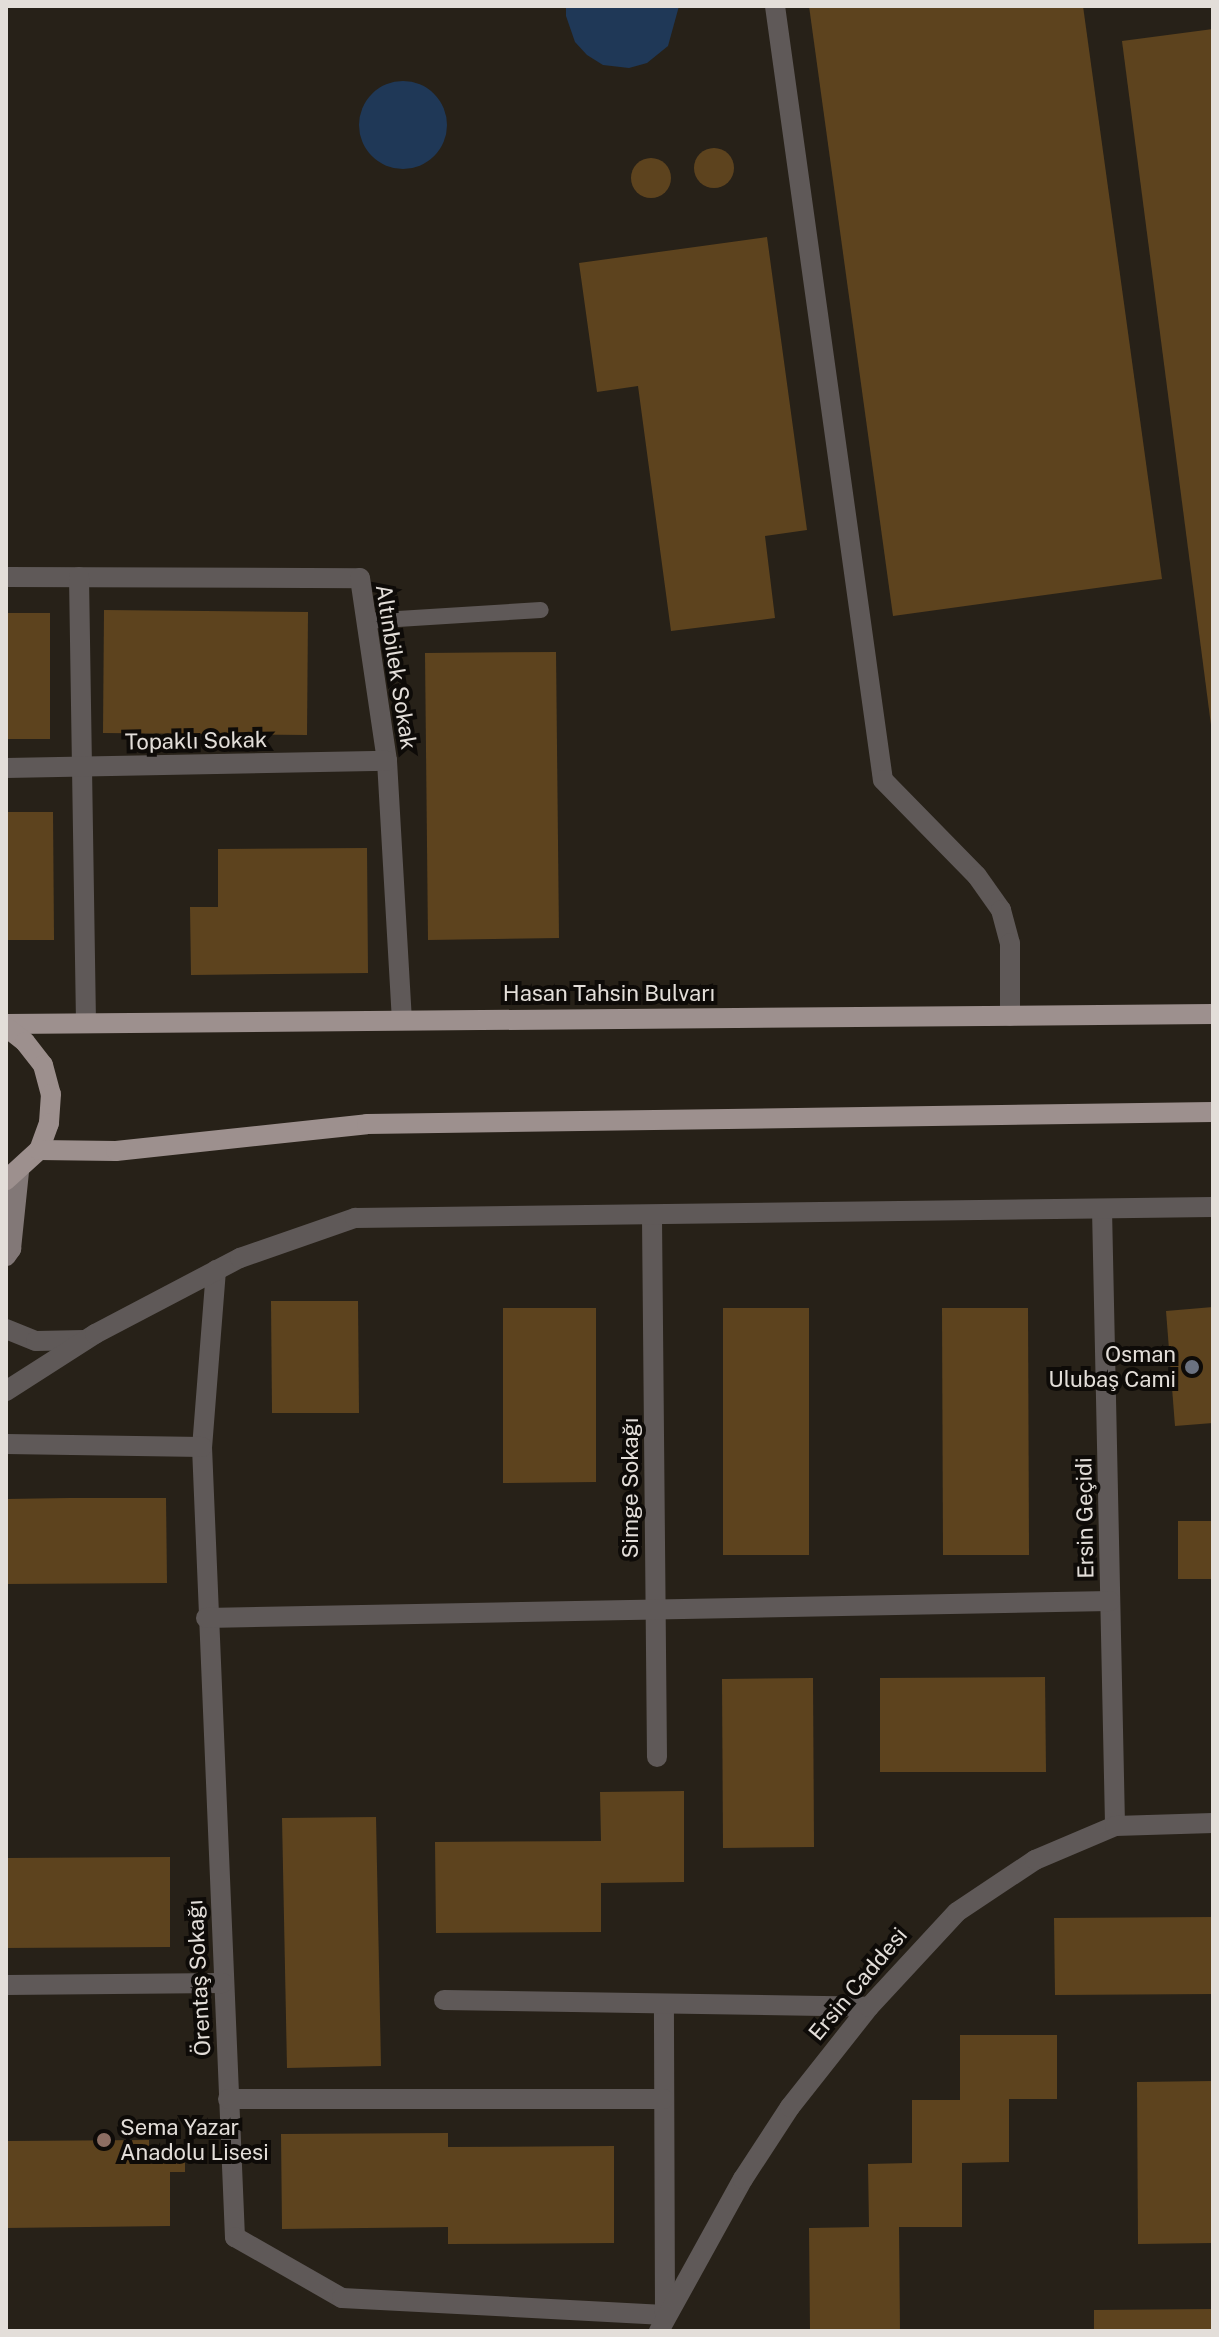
<!DOCTYPE html>
<html>
<head>
<meta charset="utf-8">
<style>
	body { margin:0 }
	#map { position:relative; width:1219px; height:2337px; overflow:hidden; background:#272118; font-family:"Public Sans",sans-serif }
	div>[style] { position:absolute }
	[style*='--x'] { left:calc(var(--x)*1px); top:calc(var(--y)*1px); width:calc(var(--w)*1px); rotate:calc(var(--a)*1deg) }
	.water>* { inset:0; background:#1f3857 }
	.round { border-radius:50% }
	.building>* { inset:0; background:#5d431e }
	.lane>* { height:16px; margin:-8px; padding:0 8px; transform-origin:8px; border-radius:8px; background:#5f5958 }
	.street>* { height:20px; margin:-10px; padding:0 10px; transform-origin:10px; border-radius:10px; background:#5f5958 }
	.secondary>* { height:20px; margin:-10px; padding:0 10px; transform-origin:10px; border-radius:10px; background:#827877 }
	.primary>* { height:20px; margin:-10px; padding:0 10px; transform-origin:10px; border-radius:10px; background:#9d908e }
	.dots>* { width:22px; height:22px; translate:-50% -50%; box-sizing:border-box; border:4px solid #0e0b08; border-radius:50% }
	span { translate:-50% -50%; white-space:nowrap; text-align:center; line-height:1.15; -webkit-text-stroke:8px #0e0b08; paint-order:stroke }
	.street-label { font-size:22px; color:#e3ded9 }
	.poi-label { font-size:22px; color:#e3ded9 }
	.right { translate:-100% -50%; text-align:right }
	.left { translate:0 -50%; text-align:left }
	.frame { position:absolute; inset:0; border:8px solid #e3ded9; pointer-events:none }
</style>
</head>
<body>
<div id="map">
	<div class="water">
		<i style="clip-path:polygon(679px 6px,668px 46px,647px 63px,629px 68px,603px 65px,587px 55px,575px 42px,566px 16px,566px 6px)"></i>
		<i class="round" style="left:359px;top:81px;width:88px;height:88px"></i>
	</div>
	<div class="building">
		<i style="clip-path:polygon(809px 6px,1083px 6px,1162px 579px,893px 616px)"></i>
		<i style="clip-path:polygon(1213px 29px,1213px 725px,1211px 725px,1122px 41px)"></i>
		<i class="round" style="left:694px;top:148px;width:40px;height:40px"></i>
		<i class="round" style="left:631px;top:158px;width:40px;height:40px"></i>
		<i style="clip-path:polygon(767px 237px,807px 530px,765px 536px,775px 618px,671px 631px,638px 386px,597px 392px,579px 263px)"></i>
		<i style="clip-path:polygon(104px 610px,308px 612px,307px 735px,103px 733px)"></i>
		<i style="clip-path:polygon(6px 613px,50px 613px,50px 739px,6px 739px)"></i>
		<i style="clip-path:polygon(556px 652px,559px 938px,428px 940px,425px 653px)"></i>
		<i style="clip-path:polygon(6px 812px,53px 812px,54px 940px,6px 940px)"></i>
		<i style="clip-path:polygon(367px 848px,368px 973px,191px 975px,190px 907px,218px 907px,218px 849px)"></i>
		<i style="clip-path:polygon(271px 1301px,358px 1301px,359px 1413px,272px 1413px)"></i>
		<i style="clip-path:polygon(1213px 1307px,1213px 1423px,1175px 1426px,1166px 1311px)"></i>
		<i style="clip-path:polygon(503px 1308px,596px 1308px,596px 1482px,503px 1483px)"></i>
		<i style="clip-path:polygon(723px 1308px,809px 1308px,809px 1555px,723px 1555px)"></i>
		<i style="clip-path:polygon(942px 1308px,1028px 1308px,1029px 1555px,943px 1555px)"></i>
		<i style="clip-path:polygon(69px 1498px,166px 1498px,167px 1583px,6px 1584px,6px 1499px)"></i>
		<i style="clip-path:polygon(1178px 1521px,1213px 1521px,1213px 1579px,1178px 1579px)"></i>
		<i style="clip-path:polygon(1045px 1677px,1046px 1772px,880px 1772px,880px 1678px)"></i>
		<i style="clip-path:polygon(813px 1678px,814px 1847px,723px 1848px,722px 1679px)"></i>
		<i style="clip-path:polygon(684px 1791px,684px 1882px,601px 1883px,601px 1932px,436px 1933px,435px 1842px,601px 1841px,600px 1792px)"></i>
		<i style="clip-path:polygon(376px 1817px,381px 2066px,287px 2068px,282px 1818px)"></i>
		<i style="clip-path:polygon(170px 1857px,170px 1947px,6px 1948px,6px 1858px)"></i>
		<i style="clip-path:polygon(1213px 1917px,1213px 1994px,1055px 1995px,1054px 1918px)"></i>
		<i style="clip-path:polygon(960px 2035px,1057px 2035px,1057px 2099px,1009px 2099px,1009px 2162px,962px 2163px,962px 2227px,899px 2227px,900px 2331px,810px 2331px,809px 2228px,869px 2227px,868px 2164px,912px 2163px,912px 2100px,960px 2100px)"></i>
		<i style="clip-path:polygon(1213px 2081px,1213px 2243px,1138px 2244px,1137px 2082px)"></i>
		<i style="clip-path:polygon(448px 2133px,448px 2147px,614px 2146px,614px 2243px,448px 2244px,448px 2227px,282px 2229px,281px 2134px)"></i>
		<i style="clip-path:polygon(149px 2140px,149px 2146px,185px 2146px,185px 2172px,170px 2172px,170px 2226px,6px 2228px,6px 2141px)"></i>
		<i style="clip-path:polygon(1213px 2309px,1213px 2331px,1094px 2331px,1094px 2310px)"></i>
	</div>
	<div class="lane">
		<i style="--x:366;--y:621;--w:175;--a:-3.6"></i>
	</div>
	<div class="street">
		<i style="--x:775;--y:6;--w:781;--a:82.06"></i>
		<i style="--x:883;--y:780;--w:134;--a:45.6"></i>
		<i style="--x:977;--y:876;--w:42;--a:54.8"></i>
		<i style="--x:1001;--y:910;--w:34;--a:75"></i>
		<i style="--x:1010;--y:943;--w:73;--a:90"></i>
		<i style="--x:6;--y:577;--w:354;--a:0.2"></i>
		<i style="--x:360;--y:578;--w:185;--a:81.6"></i>
		<i style="--x:387;--y:761;--w:258;--a:86.7"></i>
		<i style="--x:79;--y:577;--w:446;--a:89.1"></i>
		<i style="--x:6;--y:768;--w:381;--a:-1.1"></i>
		<i style="--x:1102;--y:1209;--w:617;--a:88.79"></i>
		<i style="--x:652;--y:1218;--w:539;--a:89.47"></i>
		<i style="--x:216;--y:1270;--w:178;--a:94.5"></i>
		<i style="--x:202;--y:1447;--w:791;--a:87.61"></i>
		<i style="--x:235;--y:2237;--w:123;--a:29.7"></i>
		<i style="--x:342;--y:2298;--w:323;--a:3"></i>
		<i style="--x:665;--y:2315;--w:311;--a:-90.2"></i>
		<i style="--x:6;--y:1329;--w:32;--a:22"></i>
		<i style="--x:36;--y:1341;--w:49;--a:-1.2"></i>
		<i style="--x:6;--y:1391;--w:106;--a:-32.6"></i>
		<i style="--x:95;--y:1334;--w:164;--a:-27.7"></i>
		<i style="--x:240;--y:1258;--w:122;--a:-19.2"></i>
		<i style="--x:355;--y:1218;--w:858;--a:-0.73"></i>
		<i style="--x:6;--y:1444;--w:196;--a:0.9"></i>
		<i style="--x:206;--y:1618;--w:904;--a:-1.08"></i>
		<i style="--x:6;--y:1985;--w:217;--a:-0.5"></i>
		<i style="--x:444;--y:2000;--w:425;--a:0.9"></i>
		<i style="--x:228;--y:2099;--w:436;--a:0"></i>
		<i style="--x:659;--y:2331;--w:174;--a:-61.1"></i>
		<i style="--x:743;--y:2179;--w:86;--a:-56.9"></i>
		<i style="--x:790;--y:2107;--w:127;--a:-51.7"></i>
		<i style="--x:869;--y:2007;--w:129;--a:-47.2"></i>
		<i style="--x:957;--y:1912;--w:94;--a:-33.7"></i>
		<i style="--x:1035;--y:1860;--w:87;--a:-23"></i>
		<i style="--x:1115;--y:1826;--w:98;--a:-1.8"></i>
	</div>
	<div class="secondary">
		<i style="--x:6;--y:1256;--w:9;--a:-54"></i>
		<i style="--x:11;--y:1249;--w:77;--a:-84.1"></i>
	</div>
	<div class="primary">
		<i style="--x:6;--y:1024;--w:1207;--a:-0.47"></i>
		<i style="--x:6;--y:1027;--w:24;--a:38"></i>
		<i style="--x:25;--y:1042;--w:29;--a:52"></i>
		<i style="--x:43;--y:1065;--w:30;--a:75"></i>
		<i style="--x:51;--y:1094;--w:29;--a:94"></i>
		<i style="--x:49;--y:1123;--w:29;--a:110"></i>
		<i style="--x:39;--y:1150;--w:45;--a:137.7"></i>
		<i style="--x:39;--y:1150;--w:77;--a:0.7"></i>
		<i style="--x:116;--y:1151;--w:252;--a:-6.1"></i>
		<i style="--x:367;--y:1124;--w:846;--a:-0.81"></i>
	</div>
	<div class="dots">
		<i style="left:1192px;top:1367px;background:#6b7280"></i>
		<i style="left:104px;top:2140px;background:#8d6e63"></i>
	</div>
	<div class="street-label">
		<span style="left:396px;top:667px;rotate:81deg">Altınbilek Sokak</span>
		<span style="left:196px;top:741px;rotate:-1deg">Topaklı Sokak</span>
		<span style="left:609px;top:994px">Hasan Tahsin Bulvarı</span>
		<span style="left:631px;top:1488px;rotate:-90deg">Simge Sokağı</span>
		<span style="left:1085px;top:1518px;rotate:-91deg">Ersin Geçidi</span>
		<span style="left:199px;top:1978px;rotate:-93deg">Örentaş Sokağı</span>
		<span style="left:858px;top:1984px;rotate:-50deg">Ersin Caddesi</span>
	</div>
	<div class="poi-label">
		<span class="right" style="left:1176px;top:1367px">Osman<br>Ulubaş Cami</span>
		<span class="left" style="left:120px;top:2140px">Sema Yazar<br>Anadolu Lisesi</span>
	</div>
	<div class="frame"></div>
</div>
</body>
</html>
